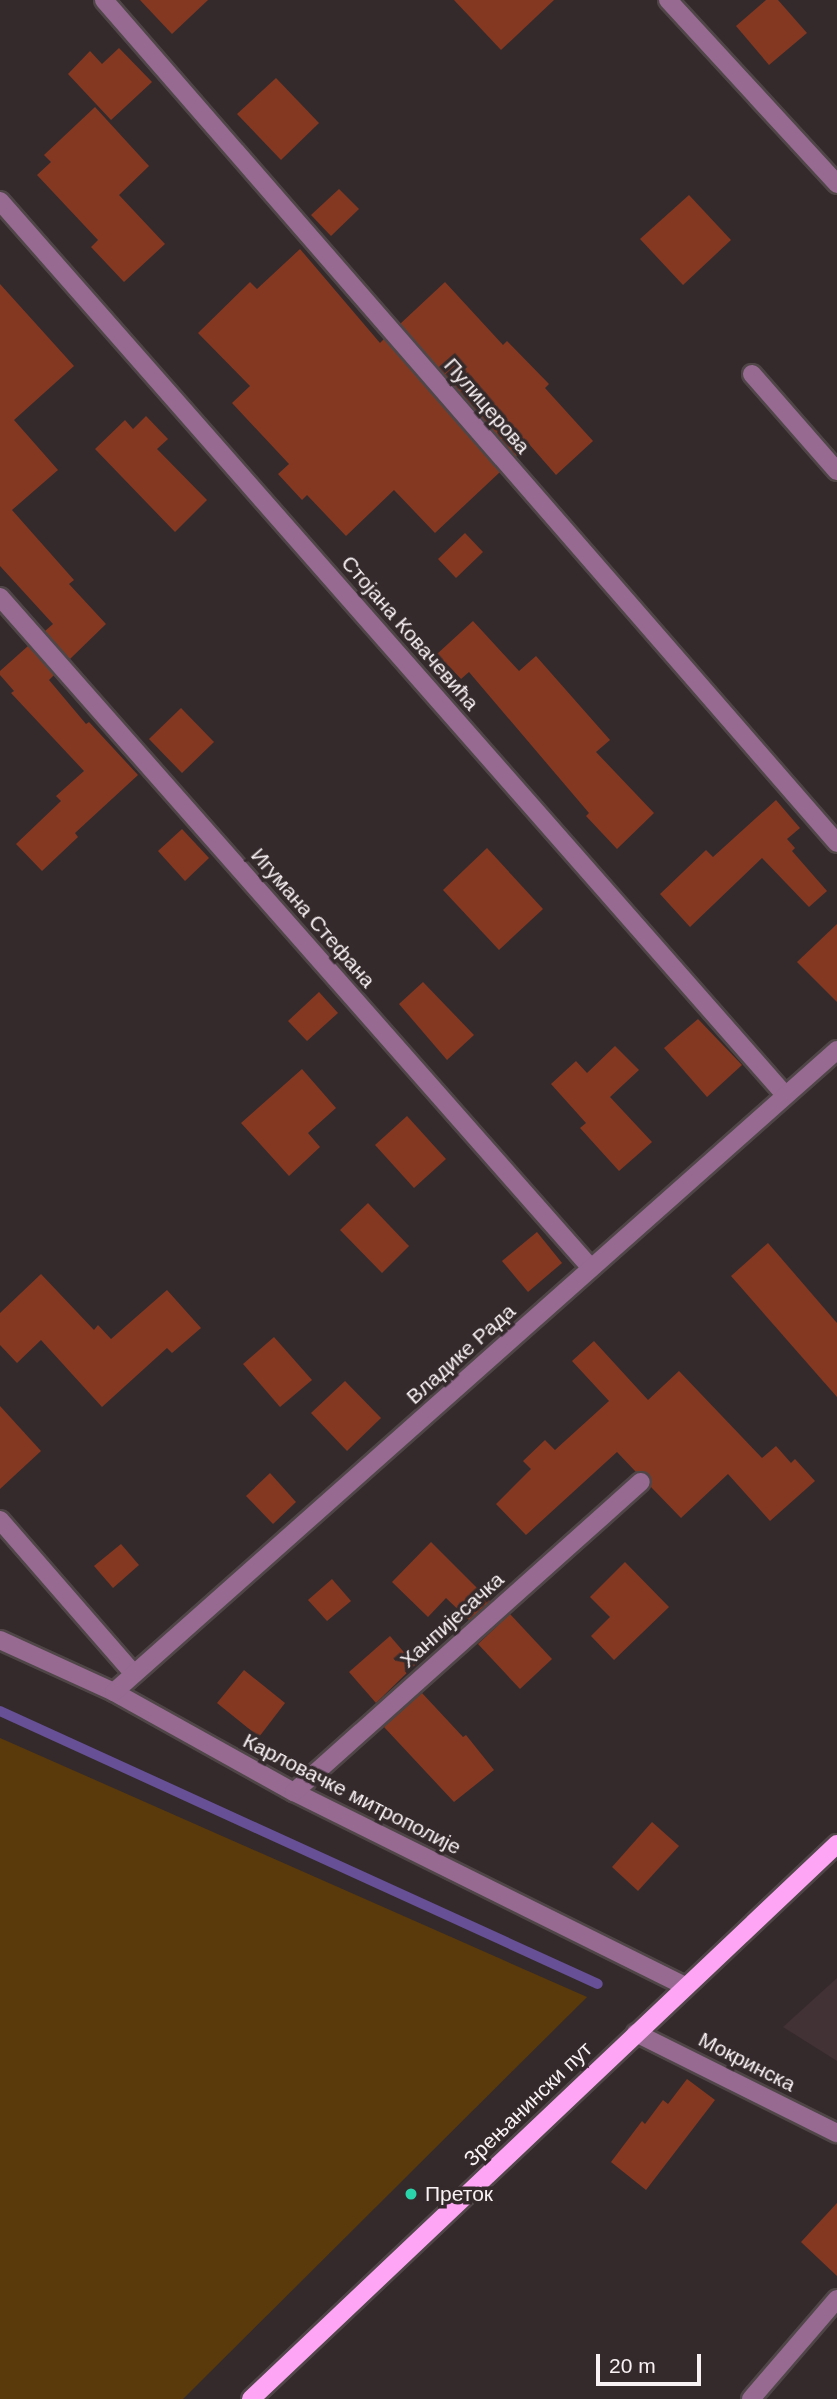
<!DOCTYPE html>
<html>
<head>
<meta charset="utf-8">
<style>
	body { margin:0 }
	#map { position:relative; width:837px; height:2399px; overflow:hidden; background:#342a2c; font-family:Helvetica,sans-serif }
	div>[style] { position:absolute }
	[style*='--x'] { left:calc(var(--x)*1px); top:calc(var(--y)*1px); width:calc(var(--w)*1px); rotate:calc(var(--a)*1deg) }
	.built>* { inset:0; background:#423135 }
	.green>* { inset:0; background:#5a3a0a }
	.stream>* { height:10px; margin:-5px; padding:0 5px; transform-origin:5px; border-radius:5px; background:#675096 }
	.building>* { inset:0; background:#843821 }
	.roads { filter:drop-shadow(2px 0 #504648) drop-shadow(-2px 0 #504648) drop-shadow(0 2px #504648) drop-shadow(0 -2px #504648) }
	.minor>* { height:18px; margin:-9px; padding:0 9px; transform-origin:9px; border-radius:9px; background:#966a91 }
	.major>* { height:18px; margin:-9px; padding:0 9px; transform-origin:9px; border-radius:9px; background:#ffa5f5 }
	.dots>* { width:19px; height:19px; translate:-50% -50%; box-sizing:border-box; border:4px solid #342a2c; border-radius:50% }
	span { translate:-50% -50%; white-space:nowrap; text-align:center; line-height:1.15; -webkit-text-stroke:7px #342a2c; paint-order:stroke }
	.street-label { font-size:21px; color:#f9f2f4 }
	.poi-label { font-size:21px; color:#f9f2f4 }
	.left { translate:0 -50%; text-align:left }
	.scale { position:absolute; left:596px; top:2354px; width:105px; height:32px; box-sizing:border-box; border:4px solid #f9f2f4; border-top:0; padding-left:9px; font-size:21px; line-height:24px; white-space:nowrap; color:#f9f2f4; -webkit-text-stroke:5px #342a2c; paint-order:stroke }
</style>
</head>
<body>
<div id="map">
	<div class="built">
		<i style="clip-path:polygon(837px 1978px,837px 2061px,783px 2027px)"></i>
	</div>
	<div class="green">
		<i style="clip-path:polygon(0 1738px,587px 1997px,183px 2399px,0 2399px)"></i>
	</div>
	<div class="stream">
		<i style="--x:0;--y:1711;--w:657;--a:24.54"></i>
	</div>
	<div class="building">
		<i style="clip-path:polygon(140px 0,208px 0,172px 34px)"></i>
		<i style="clip-path:polygon(454px 0,554px 0,501px 50px)"></i>
		<i style="clip-path:polygon(766px 0,778px 0,807px 33px,769px 65px,736px 26px)"></i>
		<i style="clip-path:polygon(119px 48px,152px 82px,111px 120px,68px 74px,90px 51px,102px 64px)"></i>
		<i style="clip-path:polygon(276px 78px,319px 123px,281px 160px,237px 114px)"></i>
		<i style="clip-path:polygon(95px 107px,149px 166px,119px 195px,165px 244px,124px 282px,91px 247px,98px 240px,37px 175px,51px 162px,44px 155px)"></i>
		<i style="clip-path:polygon(339px 189px,359px 209px,331px 236px,311px 215px)"></i>
		<i style="clip-path:polygon(689px 195px,731px 240px,683px 285px,640px 239px)"></i>
		<i style="clip-path:polygon(300px 249px,380px 343px,384px 339px,500px 472px,435px 533px,394px 490px,346px 536px,307px 495px,302px 500px,278px 474px,289px 464px,232px 403px,250px 386px,198px 333px,250px 282px,257px 289px)"></i>
		<i style="clip-path:polygon(445px 282px,503px 345px,507px 341px,549px 384px,545px 388px,593px 441px,556px 475px,529px 444px,516px 457px,400px 324px)"></i>
		<i style="clip-path:polygon(0 284px,74px 366px,14px 420px,58px 470px,12px 510px,74px 580px,69px 584px,106px 624px,70px 659px,45px 631px,53px 624px,0 566px)"></i>
		<i style="clip-path:polygon(146px 416px,168px 439px,157px 449px,207px 500px,175px 532px,95px 449px,125px 420px,133px 429px)"></i>
		<i style="clip-path:polygon(465px 533px,483px 552px,456px 578px,438px 559px)"></i>
		<i style="clip-path:polygon(473px 621px,519px 671px,536px 656px,610px 740px,596px 752px,654px 813px,617px 849px,586px 816px,589px 813px,469px 672px,461px 679px,437px 654px)"></i>
		<i style="clip-path:polygon(28px 646px,54px 675px,49px 680px,86px 724px,89px 722px,138px 775px,75px 833px,78px 837px,42px 871px,16px 844px,61px 801px,56px 796px,84px 771px,11px 693px,14px 691px,0 675px,0 671px)"></i>
		<i style="clip-path:polygon(181px 708px,214px 742px,182px 773px,149px 739px)"></i>
		<i style="clip-path:polygon(776px 800px,800px 828px,787px 839px,795px 848px,792px 851px,827px 891px,809px 907px,762px 858px,690px 927px,660px 894px,706px 850px,713px 857px)"></i>
		<i style="clip-path:polygon(182px 829px,209px 858px,185px 881px,158px 851px)"></i>
		<i style="clip-path:polygon(487px 848px,543px 909px,499px 950px,443px 890px)"></i>
		<i style="clip-path:polygon(837px 924px,837px 1002px,797px 962px)"></i>
		<i style="clip-path:polygon(423px 982px,474px 1035px,447px 1060px,399px 1004px)"></i>
		<i style="clip-path:polygon(319px 992px,338px 1013px,307px 1041px,288px 1021px)"></i>
		<i style="clip-path:polygon(698px 1019px,742px 1065px,707px 1097px,664px 1048px)"></i>
		<i style="clip-path:polygon(615px 1046px,639px 1070px,610px 1097px,652px 1142px,619px 1171px,580px 1128px,586px 1123px,551px 1084px,576px 1061px,587px 1073px)"></i>
		<i style="clip-path:polygon(302px 1069px,336px 1108px,308px 1133px,320px 1147px,289px 1176px,241px 1123px)"></i>
		<i style="clip-path:polygon(407px 1116px,446px 1159px,414px 1188px,375px 1145px)"></i>
		<i style="clip-path:polygon(368px 1203px,409px 1246px,382px 1273px,340px 1230px)"></i>
		<i style="clip-path:polygon(537px 1232px,562px 1263px,528px 1292px,502px 1261px)"></i>
		<i style="clip-path:polygon(768px 1243px,837px 1323px,837px 1397px,731px 1276px)"></i>
		<i style="clip-path:polygon(41px 1274px,94px 1330px,98px 1325px,111px 1339px,167px 1290px,201px 1328px,172px 1353px,167px 1348px,102px 1407px,41px 1340px,17px 1363px,0 1345px,0 1313px)"></i>
		<i style="clip-path:polygon(274px 1337px,312px 1380px,280px 1407px,243px 1364px)"></i>
		<i style="clip-path:polygon(594px 1341px,648px 1400px,679px 1371px,762px 1458px,776px 1446px,791px 1463px,795px 1459px,815px 1481px,770px 1521px,728px 1474px,681px 1518px,651px 1487px,649px 1474px,636px 1472px,617px 1452px,526px 1535px,496px 1504px,531px 1469px,523px 1461px,545px 1440px,555px 1450px,609px 1401px,572px 1361px)"></i>
		<i style="clip-path:polygon(345px 1381px,381px 1418px,347px 1451px,311px 1413px)"></i>
		<i style="clip-path:polygon(0 1406px,41px 1451px,0 1489px)"></i>
		<i style="clip-path:polygon(270px 1473px,296px 1502px,273px 1524px,246px 1496px)"></i>
		<i style="clip-path:polygon(431px 1542px,490px 1601px,469px 1620px,446px 1598px,428px 1617px,392px 1582px)"></i>
		<i style="clip-path:polygon(121px 1544px,139px 1565px,113px 1588px,94px 1566px)"></i>
		<i style="clip-path:polygon(625px 1562px,669px 1607px,614px 1660px,591px 1636px,610px 1617px,590px 1597px)"></i>
		<i style="clip-path:polygon(332px 1579px,351px 1601px,327px 1621px,308px 1600px)"></i>
		<i style="clip-path:polygon(510px 1614px,552px 1659px,520px 1689px,478px 1644px)"></i>
		<i style="clip-path:polygon(390px 1636px,415px 1665px,376px 1703px,349px 1672px)"></i>
		<i style="clip-path:polygon(244px 1670px,285px 1703px,259px 1737px,217px 1703px)"></i>
		<i style="clip-path:polygon(422px 1693px,463px 1737px,466px 1735px,494px 1770px,454px 1802px,384px 1727px)"></i>
		<i style="clip-path:polygon(652px 1822px,679px 1846px,638px 1891px,612px 1867px)"></i>
		<i style="clip-path:polygon(687px 2079px,715px 2100px,646px 2190px,611px 2162px,642px 2121px,645px 2124px,663px 2100px,668px 2104px)"></i>
		<i style="clip-path:polygon(837px 2203px,837px 2276px,801px 2242px)"></i>
	</div>
	<div class="roads">
		<div class="minor">
			<i style="--x:104;--y:0;--w:1117;--a:48.99"></i>
			<i style="--x:668;--y:0;--w:250;--a:47.4"></i>
			<i style="--x:0;--y:201;--w:1190;--a:48.71"></i>
			<i style="--x:752;--y:374;--w:129;--a:48.8"></i>
			<i style="--x:0;--y:597;--w:894;--a:48.63"></i>
			<i style="--x:0;--y:1520;--w:204;--a:49"></i>
			<i style="--x:0;--y:1640;--w:125;--a:24.5"></i>
			<i style="--x:114;--y:1692;--w:206;--a:29.1"></i>
			<i style="--x:294;--y:1792;--w:436;--a:26.4"></i>
			<i style="--x:114;--y:1692;--w:967;--a:-41.6"></i>
			<i style="--x:294;--y:1792;--w:465;--a:-41.8"></i>
			<i style="--x:636;--y:2033;--w:225;--a:26.5"></i>
			<i style="--x:751;--y:2399;--w:132;--a:-49.3"></i>
		</div>
		<div class="major">
			<i style="--x:251;--y:2399;--w:807;--a:-43.44"></i>
		</div>
	</div>
	<div class="dots">
		<i style="left:411px;top:2194px;background:#2bd5ac"></i>
	</div>
	<div class="street-label">
		<span style="left:487px;top:406px;rotate:49deg">Пулицерова</span>
		<span style="left:410px;top:633px;rotate:49deg">Стојана Ковачевића</span>
		<span style="left:313px;top:918px;rotate:49deg">Игумана Стефана</span>
		<span style="left:461px;top:1354px;rotate:-42deg">Владике Рада</span>
		<span style="left:452px;top:1620px;rotate:-42deg">Ханпијесачка</span>
		<span style="left:352px;top:1794px;rotate:27deg">Карловачке митрополије</span>
		<span style="left:747px;top:2062px;rotate:27deg">Мокринска</span>
		<span style="left:528px;top:2104px;rotate:-44deg">Зрењанински пут</span>
	</div>
	<div class="poi-label">
		<span class="left" style="left:425px;top:2194px">Преток</span>
	</div>
	<div class="scale">20 m</div>
</div>
</body>
</html>
